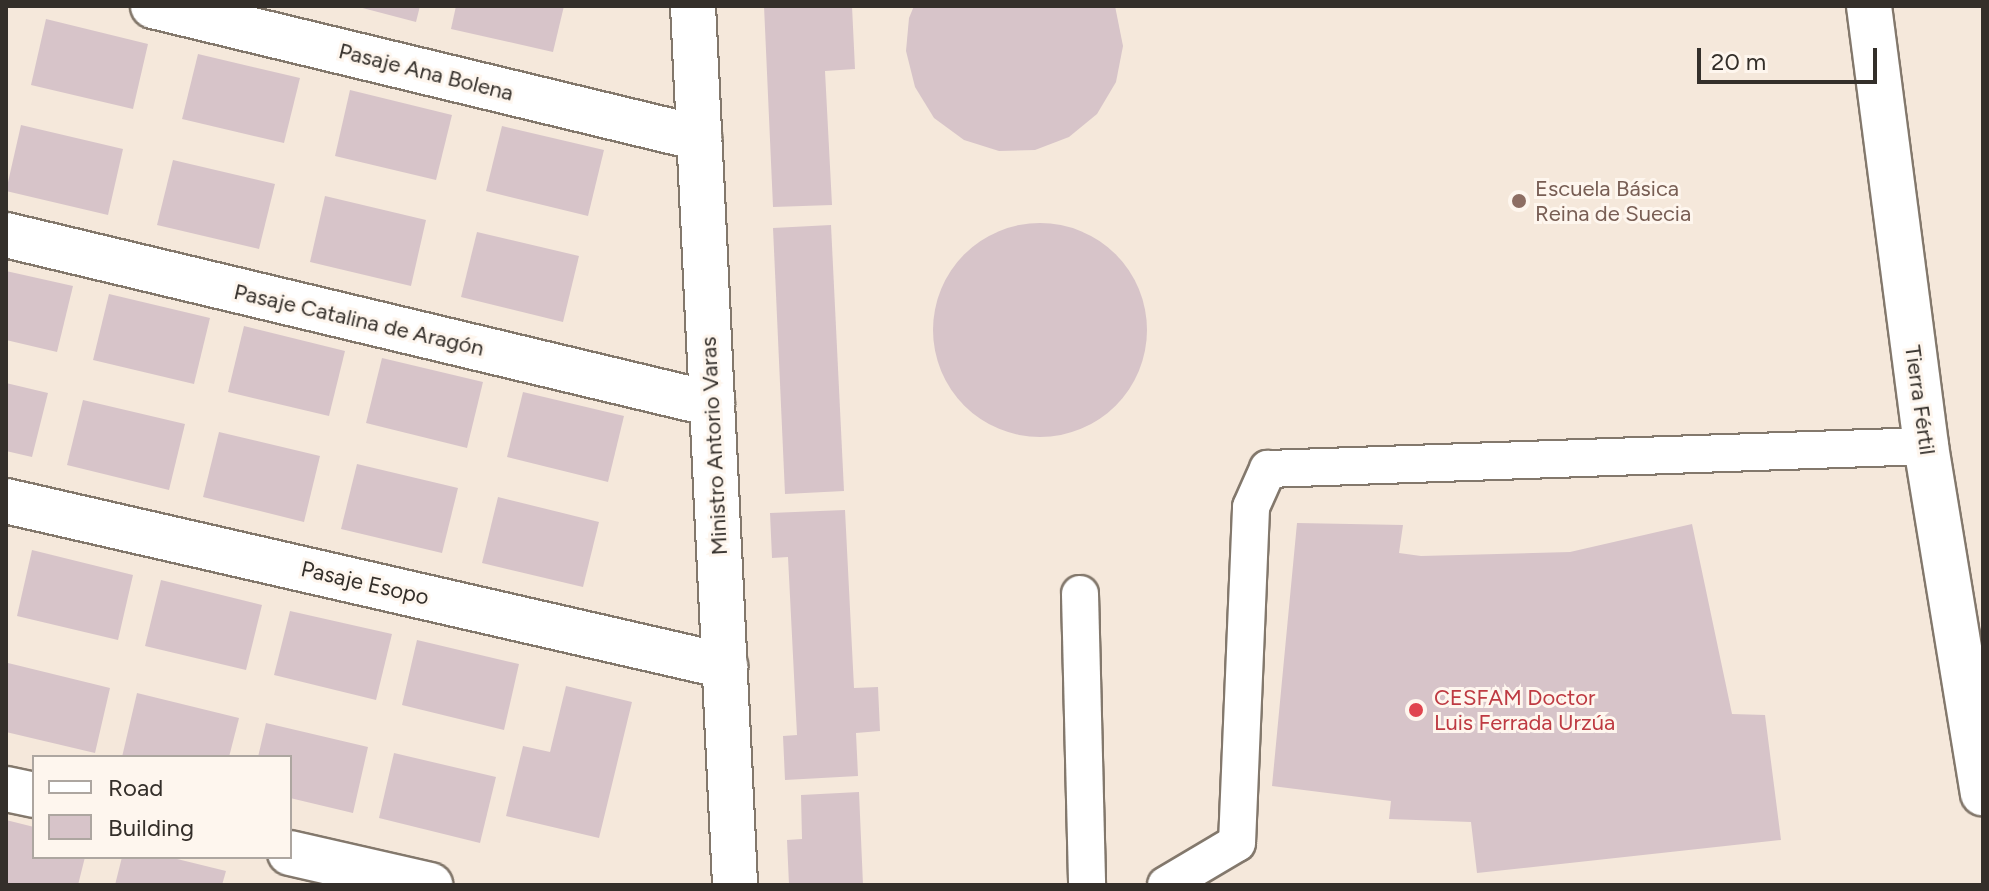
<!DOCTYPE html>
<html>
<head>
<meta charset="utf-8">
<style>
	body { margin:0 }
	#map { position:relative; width:1989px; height:891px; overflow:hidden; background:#f5e8db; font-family:Figtree,sans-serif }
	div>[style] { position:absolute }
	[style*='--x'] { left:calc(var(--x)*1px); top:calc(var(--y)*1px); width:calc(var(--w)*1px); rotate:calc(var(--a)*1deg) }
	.building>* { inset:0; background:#d7c4c9 }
	.round { border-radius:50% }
	.roads { filter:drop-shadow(2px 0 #83786c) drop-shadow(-2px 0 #83786c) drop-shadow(0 2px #83786c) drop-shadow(0 -2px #83786c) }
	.lane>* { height:36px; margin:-18px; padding:0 18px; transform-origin:18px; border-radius:18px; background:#fff }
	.street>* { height:44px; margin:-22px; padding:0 22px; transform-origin:22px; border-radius:22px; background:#fff }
	.dots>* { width:22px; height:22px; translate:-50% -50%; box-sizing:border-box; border:4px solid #fef6ee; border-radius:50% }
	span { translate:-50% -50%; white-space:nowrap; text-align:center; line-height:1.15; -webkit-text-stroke:6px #fef6ee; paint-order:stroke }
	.street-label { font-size:22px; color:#342f2a }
	.education-label { font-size:22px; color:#785e54 }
	.left { translate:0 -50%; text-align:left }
	.health-label { font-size:22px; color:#be3a42 }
	.frame { position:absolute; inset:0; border:8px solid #342f2a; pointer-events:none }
	.legend { position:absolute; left:32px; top:755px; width:260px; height:104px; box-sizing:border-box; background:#fef6ee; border:2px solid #ada6a0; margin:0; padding:10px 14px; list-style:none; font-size:24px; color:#342f2a }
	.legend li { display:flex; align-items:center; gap:16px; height:40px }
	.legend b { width:40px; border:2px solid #ada6a0 }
	.scale { position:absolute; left:1697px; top:48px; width:180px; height:36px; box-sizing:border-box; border:4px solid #342f2a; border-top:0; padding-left:10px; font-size:24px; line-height:28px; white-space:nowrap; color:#342f2a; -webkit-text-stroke:6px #fef6ee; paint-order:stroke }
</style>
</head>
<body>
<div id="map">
	<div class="building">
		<i style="clip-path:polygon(355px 6px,420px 6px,416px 22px)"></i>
		<i style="clip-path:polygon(456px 6px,564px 6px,553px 52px,451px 29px)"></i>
		<i style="clip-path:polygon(764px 6px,852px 6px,855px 69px,825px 71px,832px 205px,773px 207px)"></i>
		<i style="clip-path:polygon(914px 6px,1115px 6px,1123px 46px,1116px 82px,1097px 114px,1069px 137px,1035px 150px,999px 151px,964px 140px,934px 118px,915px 87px,906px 51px,909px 18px)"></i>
		<i style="clip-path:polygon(46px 19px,148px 44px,133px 109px,31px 85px)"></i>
		<i style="clip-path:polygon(198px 54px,300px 78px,284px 143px,182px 119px)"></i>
		<i style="clip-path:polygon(350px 90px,452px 115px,436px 180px,335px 156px)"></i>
		<i style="clip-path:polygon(21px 125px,123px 149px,108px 215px,6px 191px)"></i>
		<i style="clip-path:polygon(502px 126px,604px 150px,588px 216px,486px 191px)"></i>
		<i style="clip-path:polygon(173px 160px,275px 184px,259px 249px,157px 225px)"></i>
		<i style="clip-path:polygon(325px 196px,426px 220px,411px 286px,310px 262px)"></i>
		<i class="round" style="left:933px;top:223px;width:214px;height:214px"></i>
		<i style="clip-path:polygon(831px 225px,844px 491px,785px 494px,773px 228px)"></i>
		<i style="clip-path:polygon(477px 232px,579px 256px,563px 322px,461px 297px)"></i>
		<i style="clip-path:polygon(6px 271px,73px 286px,57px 352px,6px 340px)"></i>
		<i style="clip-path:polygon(109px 294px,210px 318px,194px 384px,93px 360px)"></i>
		<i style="clip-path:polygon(244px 326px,345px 351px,329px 416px,228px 392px)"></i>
		<i style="clip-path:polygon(382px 358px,483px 382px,467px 448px,366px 423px)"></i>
		<i style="clip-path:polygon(6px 383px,48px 393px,32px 457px,6px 451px)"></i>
		<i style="clip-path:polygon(523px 392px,624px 416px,608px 482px,507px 457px)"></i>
		<i style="clip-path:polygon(83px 400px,185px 424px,169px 490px,67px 465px)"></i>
		<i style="clip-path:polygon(219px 432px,320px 456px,304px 522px,203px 497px)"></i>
		<i style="clip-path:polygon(357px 464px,458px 488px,442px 553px,341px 529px)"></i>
		<i style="clip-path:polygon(498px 497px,599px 522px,583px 587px,482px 563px)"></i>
		<i style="clip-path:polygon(845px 510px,854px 688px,878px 687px,880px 731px,856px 733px,858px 776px,785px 780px,783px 736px,797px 735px,788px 557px,772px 558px,770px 513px)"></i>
		<i style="clip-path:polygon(1297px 523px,1403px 525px,1399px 553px,1421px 556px,1570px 552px,1692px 524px,1732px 714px,1765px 715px,1781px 840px,1477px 873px,1471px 822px,1389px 819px,1391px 801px,1272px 786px)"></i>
		<i style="clip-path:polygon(32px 550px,133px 575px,118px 640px,17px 616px)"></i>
		<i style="clip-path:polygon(161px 580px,262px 605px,246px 670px,145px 646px)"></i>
		<i style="clip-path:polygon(290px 611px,392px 634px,376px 700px,274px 675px)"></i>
		<i style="clip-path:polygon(417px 640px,519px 664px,504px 730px,402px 705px)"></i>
		<i style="clip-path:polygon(8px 663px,110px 688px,95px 753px,6px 732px)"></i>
		<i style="clip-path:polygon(566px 686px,632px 702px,599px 838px,506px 816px,523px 746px,550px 752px)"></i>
		<i style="clip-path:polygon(137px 693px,239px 718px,229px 757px,122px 757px)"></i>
		<i style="clip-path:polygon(266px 723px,368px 747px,353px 813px,290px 798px,290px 757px,258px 757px)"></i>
		<i style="clip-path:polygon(394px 753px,496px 777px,480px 843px,379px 818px)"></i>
		<i style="clip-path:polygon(859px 792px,863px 885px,789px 885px,787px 840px,802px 839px,801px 795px)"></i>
		<i style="clip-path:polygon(6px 820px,34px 827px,34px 857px,85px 857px,78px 885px,6px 885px)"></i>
		<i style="clip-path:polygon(122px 857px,169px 857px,226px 871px,222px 885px,115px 885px)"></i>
	</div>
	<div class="roads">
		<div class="lane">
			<i style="--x:1080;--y:594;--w:291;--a:88.6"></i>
			<i style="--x:1166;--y:885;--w:82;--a:-30.6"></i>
			<i style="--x:1237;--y:843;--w:336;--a:-87.6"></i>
			<i style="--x:1251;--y:507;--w:42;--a:-65.9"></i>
			<i style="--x:1268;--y:469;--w:658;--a:-2"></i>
		</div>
		<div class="street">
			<i style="--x:153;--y:6;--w:562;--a:13.59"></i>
			<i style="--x:693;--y:6;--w:880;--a:87.26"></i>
			<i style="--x:1869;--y:6;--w:444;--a:82.6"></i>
			<i style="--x:1926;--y:446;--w:352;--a:80.7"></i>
			<i style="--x:6;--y:235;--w:726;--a:13.46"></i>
			<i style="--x:6;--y:501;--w:738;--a:12.92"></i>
			<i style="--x:6;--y:789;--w:29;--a:12"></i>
			<i style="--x:290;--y:853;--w:144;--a:12.9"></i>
		</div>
	</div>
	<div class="dots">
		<i style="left:1519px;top:201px;background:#8d6e63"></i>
		<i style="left:1416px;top:710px;background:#e0444e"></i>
	</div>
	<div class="street-label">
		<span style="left:426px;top:72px;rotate:14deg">Pasaje Ana Bolena</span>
		<span style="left:359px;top:320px;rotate:13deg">Pasaje Catalina de Aragón</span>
		<span style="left:1920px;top:400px;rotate:82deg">Tierra Fértil</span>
		<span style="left:714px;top:446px;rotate:-93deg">Ministro Antorio Varas</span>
		<span style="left:365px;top:583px;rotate:13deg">Pasaje Esopo</span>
	</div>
	<div class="education-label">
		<span class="left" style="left:1535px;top:201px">Escuela Básica<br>Reina de Suecia</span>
	</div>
	<div class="health-label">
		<span class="left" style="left:1434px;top:710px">CESFAM Doctor<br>Luis Ferrada Urzúa</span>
	</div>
	<div class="frame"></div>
	<ul class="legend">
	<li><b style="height:10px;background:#fff"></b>Road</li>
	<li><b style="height:22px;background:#d7c4c9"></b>Building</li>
	</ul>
	<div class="scale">20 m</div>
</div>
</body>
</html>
